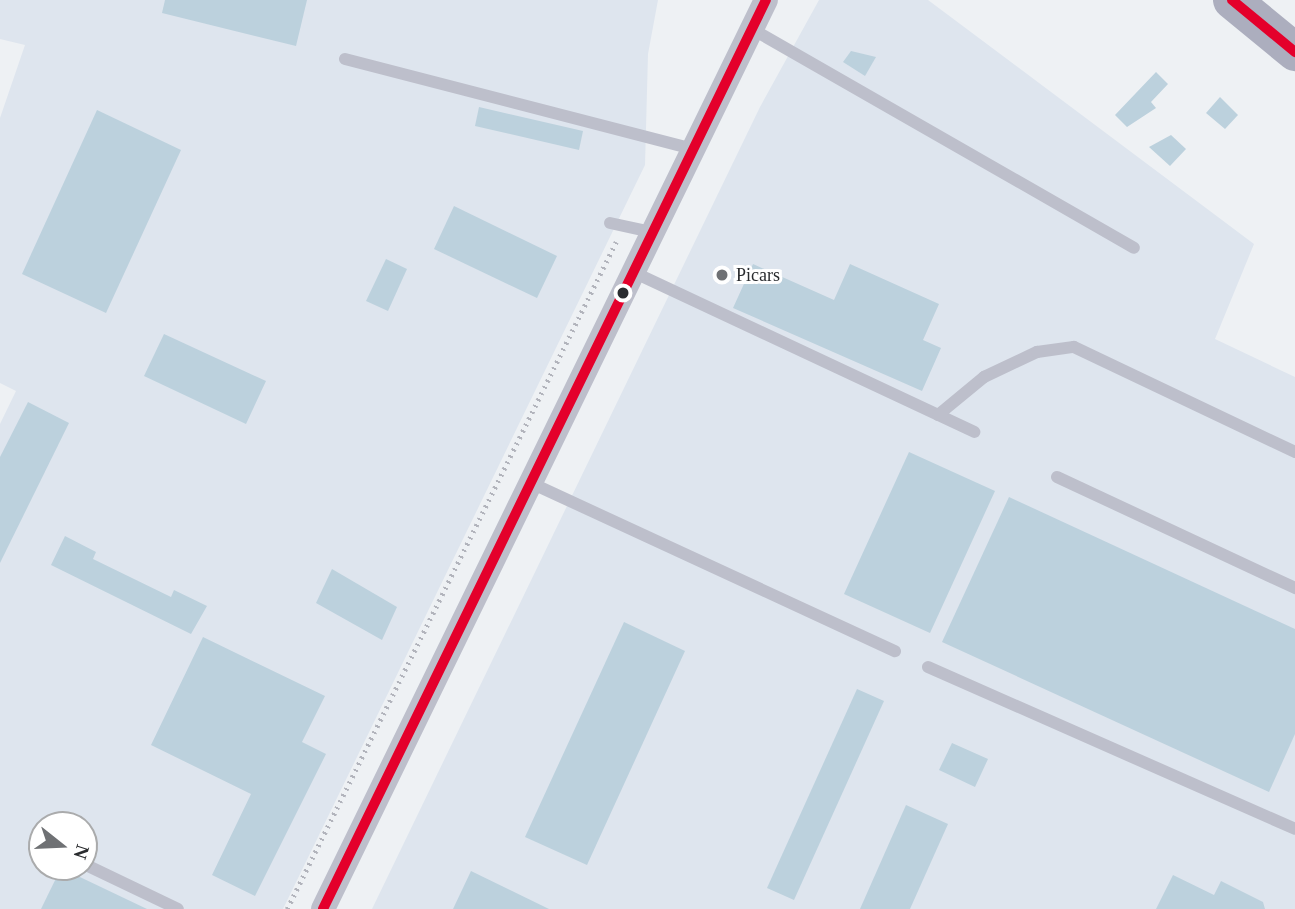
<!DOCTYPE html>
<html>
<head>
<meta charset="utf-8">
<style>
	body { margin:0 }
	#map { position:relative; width:1295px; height:909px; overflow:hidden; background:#eef1f4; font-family:"Times New Roman",serif }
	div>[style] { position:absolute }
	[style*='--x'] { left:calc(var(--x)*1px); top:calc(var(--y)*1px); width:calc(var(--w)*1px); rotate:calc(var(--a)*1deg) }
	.built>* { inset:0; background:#dee5ee }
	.building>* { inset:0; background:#bcd1dd }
	.path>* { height:4.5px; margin-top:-2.25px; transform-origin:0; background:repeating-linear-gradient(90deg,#b2b4bc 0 2px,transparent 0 7px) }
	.lane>* { height:12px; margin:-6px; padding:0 6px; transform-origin:6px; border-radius:6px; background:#bdbfcb }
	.street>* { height:24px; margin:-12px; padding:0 12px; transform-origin:12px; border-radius:12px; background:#bdbfcb }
	.primary>* { height:38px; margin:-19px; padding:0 19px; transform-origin:19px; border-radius:19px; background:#acaebe }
	.bus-1>* { height:10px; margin:-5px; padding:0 5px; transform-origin:5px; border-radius:5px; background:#e4002b }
	.dots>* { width:19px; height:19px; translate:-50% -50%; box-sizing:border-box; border:4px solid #fff; border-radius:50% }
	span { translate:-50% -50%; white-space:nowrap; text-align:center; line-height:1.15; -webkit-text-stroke:6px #fff; paint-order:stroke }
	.poi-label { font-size:18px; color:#2a2c2f }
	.left { translate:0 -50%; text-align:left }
	.north { position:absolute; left:28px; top:811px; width:70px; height:70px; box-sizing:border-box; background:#fff; border:2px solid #aaabac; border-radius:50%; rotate:108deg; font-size:19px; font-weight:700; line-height:28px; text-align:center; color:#2a2c2f }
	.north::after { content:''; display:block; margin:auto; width:24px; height:32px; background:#6f7174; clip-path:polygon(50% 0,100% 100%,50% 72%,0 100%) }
</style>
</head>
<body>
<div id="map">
	<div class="built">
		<i style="clip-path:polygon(evenodd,0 0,658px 0,648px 54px,645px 165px,283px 909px,0 909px,0 424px,16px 391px,0 383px,0 118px,25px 45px,0 39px,0 0,42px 825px,84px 825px,84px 867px,42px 867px,42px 825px)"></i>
		<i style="clip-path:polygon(819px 0,928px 0,1254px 244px,1215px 339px,1295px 377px,1295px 909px,372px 909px,760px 107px)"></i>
	</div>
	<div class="building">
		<i style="clip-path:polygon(165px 0,307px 0,296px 46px,162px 13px)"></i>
		<i style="clip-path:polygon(851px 51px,876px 57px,865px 76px,843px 62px)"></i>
		<i style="clip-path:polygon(1156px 72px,1168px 84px,1151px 102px,1156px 108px,1127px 127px,1115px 115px)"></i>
		<i style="clip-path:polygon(1220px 97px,1238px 115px,1225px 129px,1206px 113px)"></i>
		<i style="clip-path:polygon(479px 107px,583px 131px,579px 150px,475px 126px)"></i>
		<i style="clip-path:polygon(97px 110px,181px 150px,106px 313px,22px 274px)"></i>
		<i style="clip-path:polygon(1171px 135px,1186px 149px,1170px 166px,1149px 147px)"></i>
		<i style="clip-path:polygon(454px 206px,557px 256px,537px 298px,434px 249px)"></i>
		<i style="clip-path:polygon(386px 259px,407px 269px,388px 311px,366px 301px)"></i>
		<i style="clip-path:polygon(753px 264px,834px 300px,850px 264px,939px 304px,923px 340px,941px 348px,922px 391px,733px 308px)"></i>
		<i style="clip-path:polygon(164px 334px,266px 381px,246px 424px,144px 376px)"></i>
		<i style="clip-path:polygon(28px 402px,69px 423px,0 563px,0 457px)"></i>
		<i style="clip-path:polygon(909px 452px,995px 491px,930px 633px,844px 594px)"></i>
		<i style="clip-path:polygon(1009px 497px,1295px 629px,1295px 734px,1269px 792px,942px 642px)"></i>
		<i style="clip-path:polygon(65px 536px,96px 552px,93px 559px,171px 597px,174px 590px,207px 606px,191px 634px,51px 565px)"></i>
		<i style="clip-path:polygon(332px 569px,397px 607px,382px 640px,316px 603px)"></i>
		<i style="clip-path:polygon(624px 622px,685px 651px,587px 865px,525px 837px)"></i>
		<i style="clip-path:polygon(203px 637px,325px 696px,302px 742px,326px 754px,255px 896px,212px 875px,251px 794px,151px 745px)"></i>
		<i style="clip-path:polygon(857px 689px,884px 701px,794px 900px,767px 888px)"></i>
		<i style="clip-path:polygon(952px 743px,988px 759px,975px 787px,939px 770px)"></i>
		<i style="clip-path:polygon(906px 805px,948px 824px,910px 909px,860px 909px)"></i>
		<i style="clip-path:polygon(61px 868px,147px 909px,41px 909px)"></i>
		<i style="clip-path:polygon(471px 871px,549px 909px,453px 909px)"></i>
		<i style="clip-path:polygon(1173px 875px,1214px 895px,1221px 881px,1263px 902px,1265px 909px,1156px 909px)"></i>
	</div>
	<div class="path">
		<i style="--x:287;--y:909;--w:744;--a:-63.75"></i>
	</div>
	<div class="lane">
		<i style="--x:752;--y:29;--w:440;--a:29.8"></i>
		<i style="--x:345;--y:59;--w:358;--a:14.5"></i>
		<i style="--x:610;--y:223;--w:43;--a:12.1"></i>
		<i style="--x:633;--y:272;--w:377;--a:25.1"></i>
		<i style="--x:938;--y:415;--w:60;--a:-39.6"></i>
		<i style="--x:984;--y:377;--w:59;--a:-25.3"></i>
		<i style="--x:1037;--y:352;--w:37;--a:-8"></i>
		<i style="--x:1074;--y:347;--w:245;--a:25.4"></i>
		<i style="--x:1057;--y:477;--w:263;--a:25"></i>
		<i style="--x:531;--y:483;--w:401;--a:24.8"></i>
		<i style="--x:928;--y:667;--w:401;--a:23.8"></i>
		<i style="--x:84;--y:864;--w:104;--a:25.6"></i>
	</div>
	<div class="street">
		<i style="--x:323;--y:909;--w:1011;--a:-64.02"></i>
	</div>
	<div class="primary">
		<i style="--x:1232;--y:0;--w:82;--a:39.5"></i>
	</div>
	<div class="bus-1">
		<i style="--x:1232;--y:0;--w:82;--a:39.5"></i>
		<i style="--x:323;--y:909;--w:1011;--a:-64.02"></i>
	</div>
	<div class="dots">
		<i style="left:722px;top:275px;background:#6f7174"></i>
		<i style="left:623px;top:293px;background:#2a2c2f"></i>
	</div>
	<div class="poi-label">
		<span class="left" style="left:736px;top:275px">Picars</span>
	</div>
	<div class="north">N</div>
</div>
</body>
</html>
